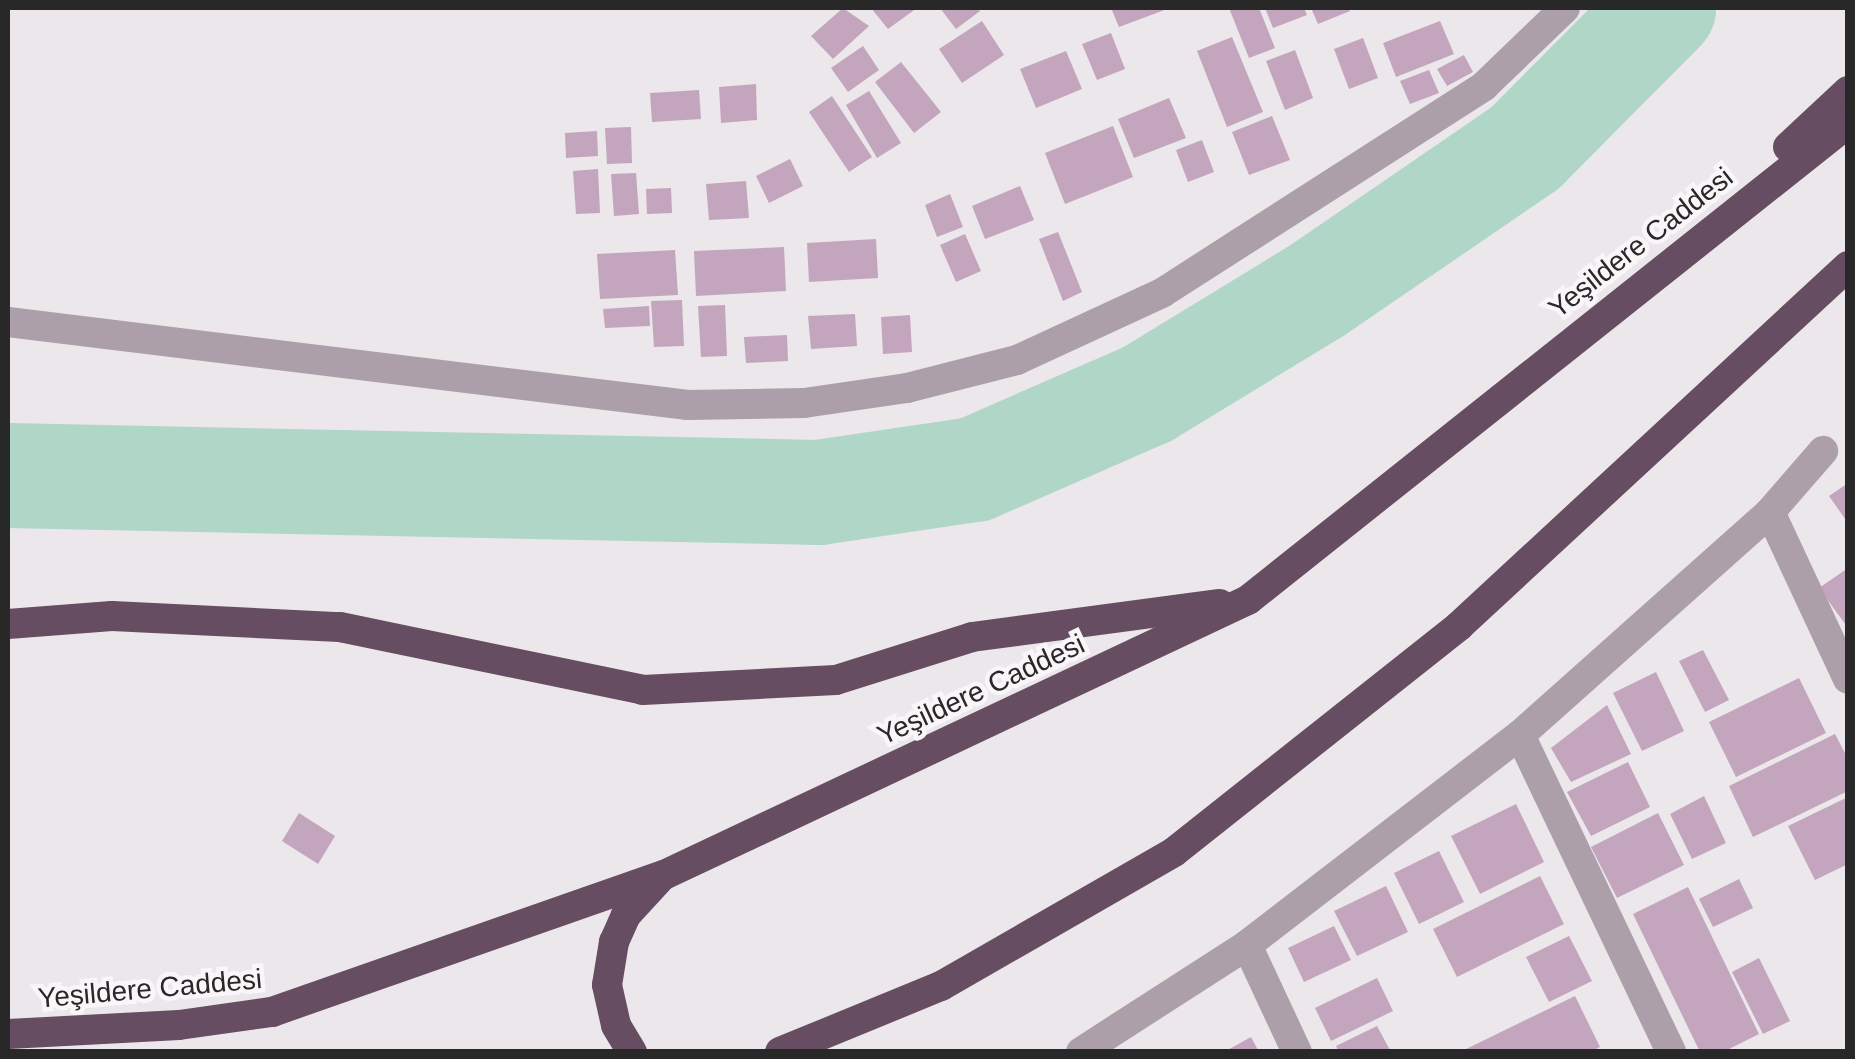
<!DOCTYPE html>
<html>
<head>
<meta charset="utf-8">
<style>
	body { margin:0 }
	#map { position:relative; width:1855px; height:1059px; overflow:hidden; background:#ebe7ea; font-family:Helvetica,sans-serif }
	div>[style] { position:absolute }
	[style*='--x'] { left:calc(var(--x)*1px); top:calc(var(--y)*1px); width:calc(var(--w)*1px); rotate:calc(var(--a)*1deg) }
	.river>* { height:105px; margin:-52.5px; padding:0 52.5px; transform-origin:52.5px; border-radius:52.5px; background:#afd6c7 }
	.building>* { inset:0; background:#c3a6bd }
	.minor>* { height:30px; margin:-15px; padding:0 15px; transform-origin:15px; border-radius:15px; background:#ac9fa9 }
	.highway>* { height:30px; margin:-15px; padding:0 15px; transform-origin:15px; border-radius:15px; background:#664d61 }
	span { translate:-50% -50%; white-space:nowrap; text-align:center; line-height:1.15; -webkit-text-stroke:9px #f9f5f8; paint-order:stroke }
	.street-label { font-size:28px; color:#292829 }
	.frame { position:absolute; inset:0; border:10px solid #292829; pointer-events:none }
</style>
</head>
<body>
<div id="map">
	<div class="river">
		<i style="--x:8;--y:475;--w:810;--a:1.2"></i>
		<i style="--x:818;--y:492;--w:158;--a:-8.4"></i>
		<i style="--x:974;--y:469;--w:188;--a:-23.6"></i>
		<i style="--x:1146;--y:394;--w:198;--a:-31.4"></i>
		<i style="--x:1315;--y:291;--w:255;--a:-34.4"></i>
		<i style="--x:1525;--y:147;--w:196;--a:-45.2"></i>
	</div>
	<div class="building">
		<i style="clip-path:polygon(843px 8px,869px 26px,833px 59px,811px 36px)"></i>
		<i style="clip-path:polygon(871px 8px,917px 8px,888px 29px)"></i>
		<i style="clip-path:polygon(940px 8px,978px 8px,980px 11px,956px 29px)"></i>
		<i style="clip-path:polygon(1111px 8px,1170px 8px,1119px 27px)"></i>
		<i style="clip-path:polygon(1229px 8px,1259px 8px,1275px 48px,1249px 58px)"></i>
		<i style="clip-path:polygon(1265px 8px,1304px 8px,1307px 15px,1273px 28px)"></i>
		<i style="clip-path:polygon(1311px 8px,1348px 8px,1350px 11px,1318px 24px)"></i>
		<i style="clip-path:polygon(982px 21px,1004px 55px,962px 83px,939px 49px)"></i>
		<i style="clip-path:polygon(1440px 21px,1454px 54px,1396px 77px,1383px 43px)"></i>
		<i style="clip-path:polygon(1111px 33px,1125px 69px,1097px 80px,1082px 44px)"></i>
		<i style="clip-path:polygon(1232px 37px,1263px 112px,1227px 127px,1197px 51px)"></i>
		<i style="clip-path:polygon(1363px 38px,1378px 78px,1349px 89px,1334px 49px)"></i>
		<i style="clip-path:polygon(863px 46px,879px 70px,848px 92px,831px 68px)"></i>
		<i style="clip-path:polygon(1295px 50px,1313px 98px,1285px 110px,1266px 61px)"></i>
		<i style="clip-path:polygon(1066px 51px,1082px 89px,1036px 108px,1020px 69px)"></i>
		<i style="clip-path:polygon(1464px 55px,1473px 72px,1447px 86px,1437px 69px)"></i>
		<i style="clip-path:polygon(901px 62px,941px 112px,914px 133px,875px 82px)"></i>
		<i style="clip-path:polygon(1429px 70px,1439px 93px,1410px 104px,1400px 81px)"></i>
		<i style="clip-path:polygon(756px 84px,757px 120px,721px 123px,719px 87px)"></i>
		<i style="clip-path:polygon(699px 90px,701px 119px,652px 122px,650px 93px)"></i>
		<i style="clip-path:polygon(869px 91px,901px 143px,877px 158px,846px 105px)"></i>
		<i style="clip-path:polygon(832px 96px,872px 157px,849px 172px,809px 112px)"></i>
		<i style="clip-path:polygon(1169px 98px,1186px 138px,1134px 158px,1118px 119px)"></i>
		<i style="clip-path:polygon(1272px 116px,1290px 160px,1249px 175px,1232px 132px)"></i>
		<i style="clip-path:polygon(1113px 126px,1133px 177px,1065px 204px,1045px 153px)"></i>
		<i style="clip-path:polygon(631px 127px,632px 163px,607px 164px,605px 128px)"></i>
		<i style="clip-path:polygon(597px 131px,598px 156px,566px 158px,565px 133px)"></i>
		<i style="clip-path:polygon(1202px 140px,1214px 172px,1188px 182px,1176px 150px)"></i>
		<i style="clip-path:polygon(790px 159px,803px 186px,769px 203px,756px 176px)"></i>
		<i style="clip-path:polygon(598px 169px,600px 213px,576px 214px,573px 171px)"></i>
		<i style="clip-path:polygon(636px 173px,639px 214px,614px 216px,611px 174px)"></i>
		<i style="clip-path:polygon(746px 181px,749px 218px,709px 220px,706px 184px)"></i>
		<i style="clip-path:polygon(1020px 186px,1034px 220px,985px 239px,972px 206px)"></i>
		<i style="clip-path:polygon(671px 188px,672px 213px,647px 214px,646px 189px)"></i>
		<i style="clip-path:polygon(950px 194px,963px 227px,937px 237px,925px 205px)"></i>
		<i style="clip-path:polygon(1058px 232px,1082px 292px,1063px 301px,1039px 239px)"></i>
		<i style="clip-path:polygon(965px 234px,981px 271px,956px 282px,940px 245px)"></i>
		<i style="clip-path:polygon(876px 239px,878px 278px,809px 282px,807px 243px)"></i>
		<i style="clip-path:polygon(784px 247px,786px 291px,696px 296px,694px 251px)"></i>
		<i style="clip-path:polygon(675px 250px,678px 295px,600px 299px,597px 254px)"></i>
		<i style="clip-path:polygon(682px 300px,684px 346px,654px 347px,651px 301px)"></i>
		<i style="clip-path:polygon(725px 305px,727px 356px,701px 357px,698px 306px)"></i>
		<i style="clip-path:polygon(649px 306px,650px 326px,605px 328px,603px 309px)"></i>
		<i style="clip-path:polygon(855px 314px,857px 346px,811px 349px,808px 316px)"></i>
		<i style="clip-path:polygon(910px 315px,912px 352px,883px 354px,881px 317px)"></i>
		<i style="clip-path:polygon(787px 335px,788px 361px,746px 363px,744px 337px)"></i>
		<i style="clip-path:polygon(1848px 483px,1848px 523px,1829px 496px)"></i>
		<i style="clip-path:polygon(1848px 568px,1848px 628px,1819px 588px)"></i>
		<i style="clip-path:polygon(1703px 650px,1729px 700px,1705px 712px,1679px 661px)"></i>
		<i style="clip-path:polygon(1656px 672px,1684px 731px,1642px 751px,1613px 693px)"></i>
		<i style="clip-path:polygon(1799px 678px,1826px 733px,1736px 777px,1709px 722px)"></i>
		<i style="clip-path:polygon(1607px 705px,1631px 754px,1571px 782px,1551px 748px)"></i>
		<i style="clip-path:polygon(1835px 734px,1848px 759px,1848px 791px,1753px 837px,1729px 786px)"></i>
		<i style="clip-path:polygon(1628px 762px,1650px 807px,1591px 836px,1567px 792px)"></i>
		<i style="clip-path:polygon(1704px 796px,1726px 843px,1692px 859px,1670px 814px)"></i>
		<i style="clip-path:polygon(1848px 797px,1848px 864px,1815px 880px,1788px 826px)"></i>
		<i style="clip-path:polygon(1516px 804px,1544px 862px,1480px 894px,1451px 836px)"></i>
		<i style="clip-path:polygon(299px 813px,335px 836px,318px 864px,282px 841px)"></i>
		<i style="clip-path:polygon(1658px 813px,1684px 865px,1617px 898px,1591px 847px)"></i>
		<i style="clip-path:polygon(1439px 851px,1464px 902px,1419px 924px,1394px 873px)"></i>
		<i style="clip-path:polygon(1540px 876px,1564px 924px,1457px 977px,1433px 929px)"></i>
		<i style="clip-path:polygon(1739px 879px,1753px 908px,1713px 927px,1699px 899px)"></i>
		<i style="clip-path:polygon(1386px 886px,1408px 932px,1357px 956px,1334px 911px)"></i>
		<i style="clip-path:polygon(1688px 887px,1759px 1034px,1723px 1052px,1700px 1052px,1633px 914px)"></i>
		<i style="clip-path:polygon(1334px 926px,1351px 960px,1304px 982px,1288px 948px)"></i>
		<i style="clip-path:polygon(1569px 936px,1592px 981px,1549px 1002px,1526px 957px)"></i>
		<i style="clip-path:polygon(1759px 958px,1790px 1021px,1763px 1034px,1732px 972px)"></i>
		<i style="clip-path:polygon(1377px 978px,1393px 1011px,1331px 1041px,1315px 1008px)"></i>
		<i style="clip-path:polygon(1575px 996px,1600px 1047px,1590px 1052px,1460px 1052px)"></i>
		<i style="clip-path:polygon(1377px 1026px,1391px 1052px,1339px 1052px,1336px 1046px)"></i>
		<i style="clip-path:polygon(1251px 1037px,1259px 1052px,1224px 1052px)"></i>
	</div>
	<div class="minor">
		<i style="--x:8;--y:322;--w:685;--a:6.96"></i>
		<i style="--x:688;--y:405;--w:116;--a:-1"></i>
		<i style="--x:804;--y:403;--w:104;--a:-8.3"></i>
		<i style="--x:907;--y:388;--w:114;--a:-14.3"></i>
		<i style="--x:1017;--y:360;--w:160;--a:-24.8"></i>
		<i style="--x:1162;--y:293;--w:383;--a:-32.7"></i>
		<i style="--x:1484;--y:86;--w:112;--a:-43.9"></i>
		<i style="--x:1770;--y:512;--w:184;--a:65"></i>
		<i style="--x:1520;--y:735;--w:351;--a:64.5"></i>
		<i style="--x:1247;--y:945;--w:344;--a:-37.6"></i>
		<i style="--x:1520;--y:735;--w:335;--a:-41.7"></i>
		<i style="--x:1770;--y:512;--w:81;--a:-49"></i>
		<i style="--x:1081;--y:1052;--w:197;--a:-32.8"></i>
		<i style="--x:1247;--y:945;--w:118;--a:65"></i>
	</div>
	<div class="highway">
		<i style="--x:1788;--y:147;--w:82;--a:-43"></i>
		<i style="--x:8;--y:624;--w:104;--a:-4.4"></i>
		<i style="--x:112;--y:616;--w:228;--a:2.8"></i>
		<i style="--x:340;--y:627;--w:309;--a:11.7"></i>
		<i style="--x:643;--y:690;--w:193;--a:-3"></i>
		<i style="--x:836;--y:680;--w:143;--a:-17.5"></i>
		<i style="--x:972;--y:637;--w:250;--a:-7.6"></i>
		<i style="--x:8;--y:1034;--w:171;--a:-3"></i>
		<i style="--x:179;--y:1025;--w:94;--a:-8"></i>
		<i style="--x:272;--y:1012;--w:415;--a:-19.3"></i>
		<i style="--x:664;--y:875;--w:646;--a:-25.22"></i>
		<i style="--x:1248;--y:600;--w:767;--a:-38.48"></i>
		<i style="--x:632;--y:1052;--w:31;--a:-121"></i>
		<i style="--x:616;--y:1025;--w:41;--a:-102.7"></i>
		<i style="--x:607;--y:985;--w:44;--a:-80.8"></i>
		<i style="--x:614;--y:942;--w:30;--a:-66"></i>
		<i style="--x:626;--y:915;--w:52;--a:-47.4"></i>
		<i style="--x:780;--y:1052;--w:174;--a:-22.3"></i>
		<i style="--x:941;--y:986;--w:269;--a:-29.9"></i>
		<i style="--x:1174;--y:852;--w:364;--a:-38.4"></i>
		<i style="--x:1459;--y:626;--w:530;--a:-42.78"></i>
	</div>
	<div class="street-label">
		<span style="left:1641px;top:243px;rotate:-38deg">Yeşildere Caddesi</span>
		<span style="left:981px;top:690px;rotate:-25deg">Yeşildere Caddesi</span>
		<span style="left:150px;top:989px;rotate:-5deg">Yeşildere Caddesi</span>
	</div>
	<div class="frame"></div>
</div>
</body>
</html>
